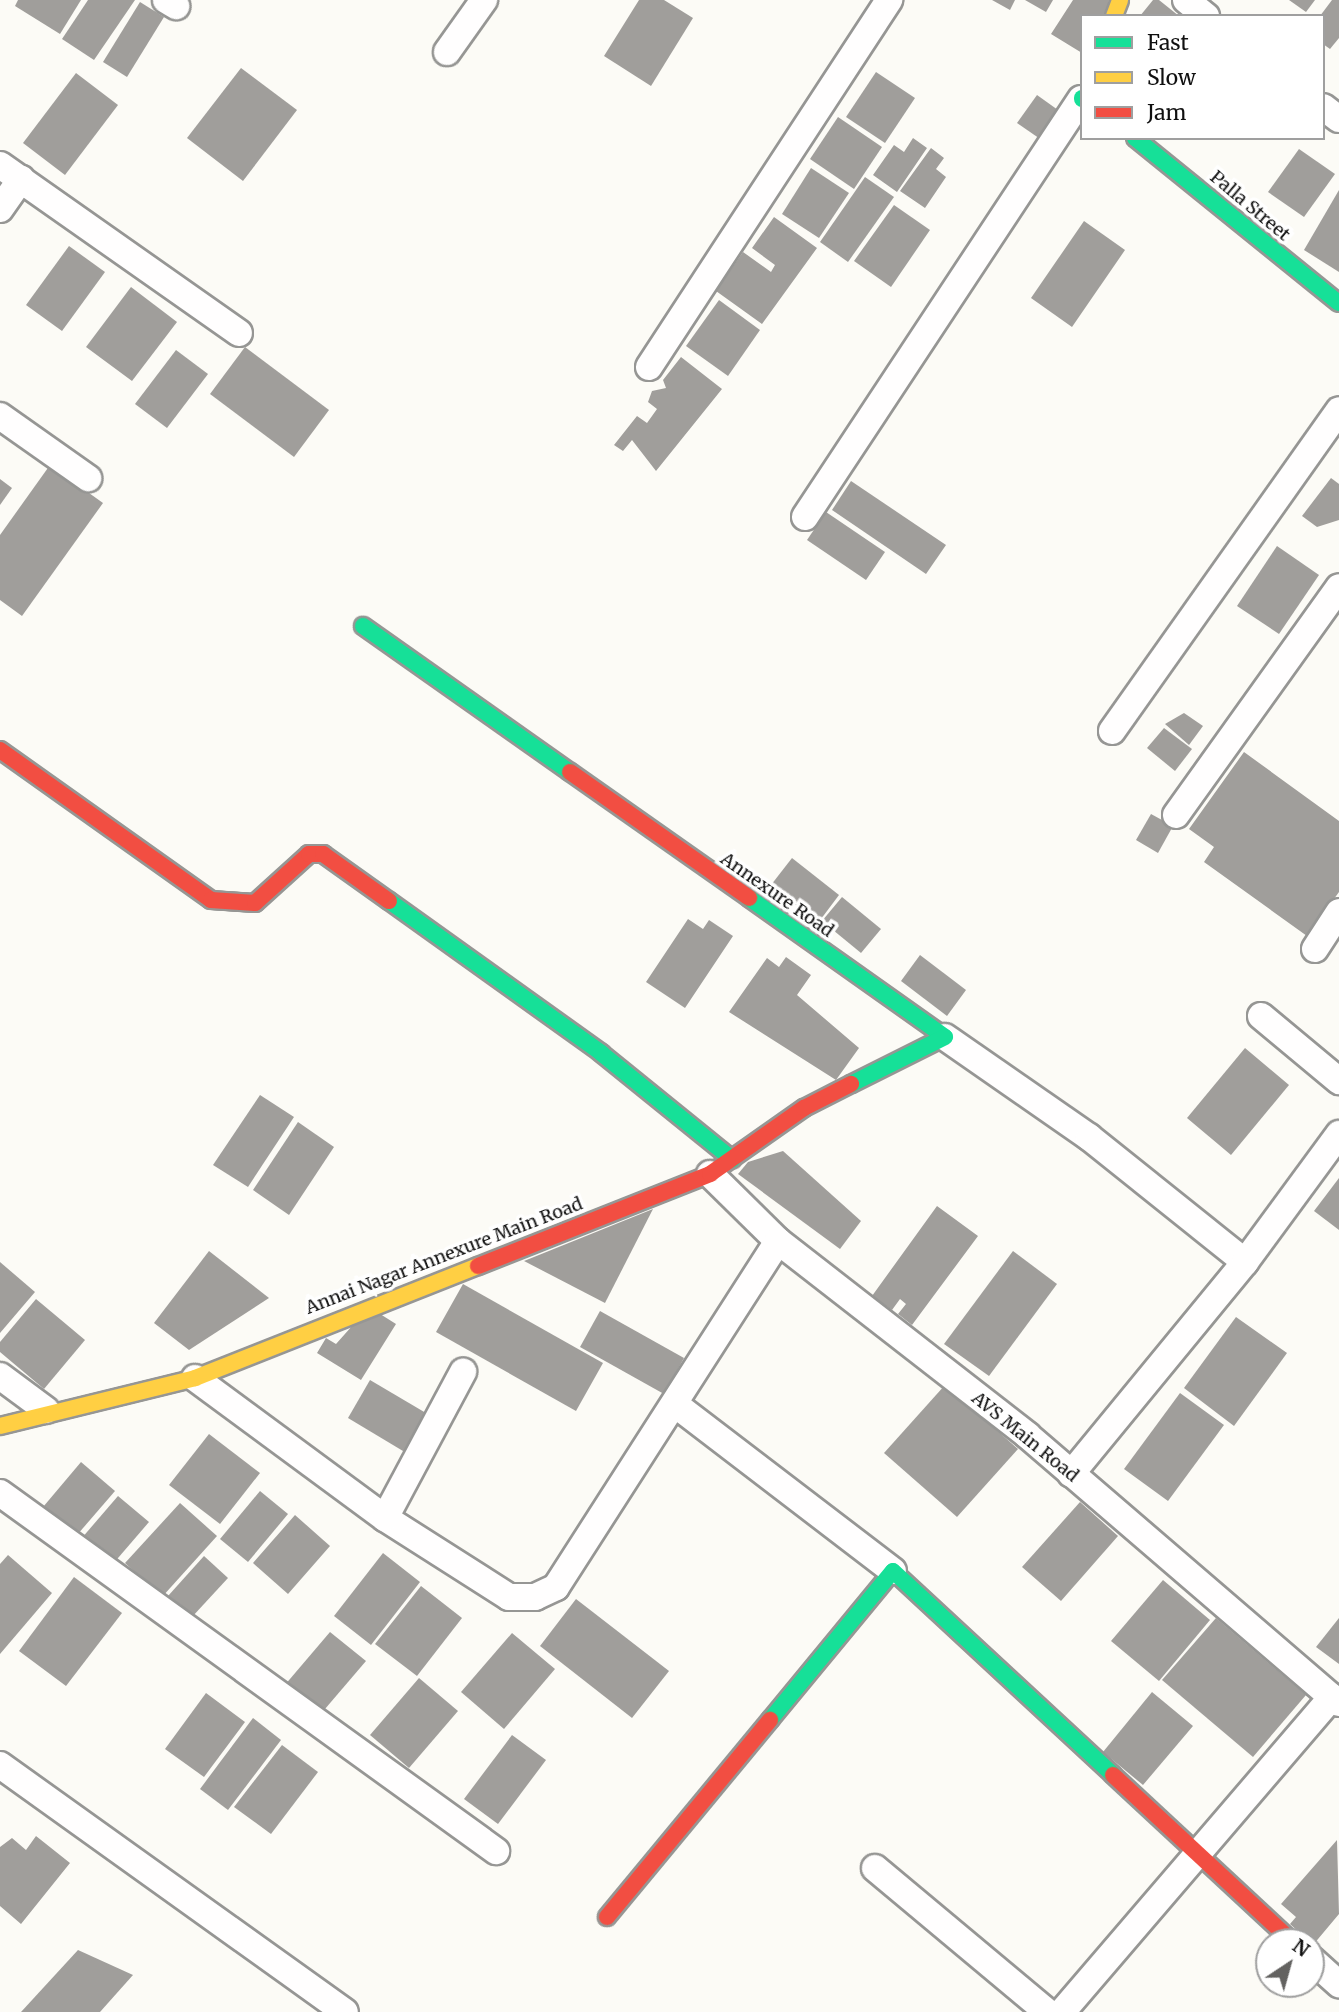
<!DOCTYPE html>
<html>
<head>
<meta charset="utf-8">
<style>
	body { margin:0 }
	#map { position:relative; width:1339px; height:2012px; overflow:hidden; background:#fcfbf6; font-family:Merriweather,serif }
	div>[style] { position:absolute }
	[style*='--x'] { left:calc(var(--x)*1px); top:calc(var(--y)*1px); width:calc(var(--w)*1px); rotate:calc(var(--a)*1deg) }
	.building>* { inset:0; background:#a09e9b }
	.roads { filter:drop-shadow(2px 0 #969694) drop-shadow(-2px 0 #969694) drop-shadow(0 2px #969694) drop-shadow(0 -2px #969694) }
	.street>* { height:26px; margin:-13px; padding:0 13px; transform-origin:13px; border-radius:13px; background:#fffefe }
	.fast>* { height:16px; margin:-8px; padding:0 8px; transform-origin:8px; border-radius:8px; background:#16e098 }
	.slow>* { height:16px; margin:-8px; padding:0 8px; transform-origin:8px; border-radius:8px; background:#ffcf43 }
	.jam>* { height:16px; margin:-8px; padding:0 8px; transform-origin:8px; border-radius:8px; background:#f24e42 }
	span { translate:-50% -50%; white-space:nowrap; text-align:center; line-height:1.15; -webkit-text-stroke:7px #fff; paint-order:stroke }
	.street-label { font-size:18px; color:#101010 }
	.legend { position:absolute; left:1080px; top:14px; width:245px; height:126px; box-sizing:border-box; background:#fff; border:2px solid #9f9f9f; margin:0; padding:9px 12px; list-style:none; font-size:21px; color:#101010 }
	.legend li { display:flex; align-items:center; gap:14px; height:35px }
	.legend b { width:35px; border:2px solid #9f9f9f }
	.north { position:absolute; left:1255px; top:1928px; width:70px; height:70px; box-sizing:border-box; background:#fff; border:2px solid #9f9f9f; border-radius:50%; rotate:36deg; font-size:19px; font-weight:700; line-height:28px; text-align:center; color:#101010 }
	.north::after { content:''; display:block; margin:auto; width:24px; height:32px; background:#636260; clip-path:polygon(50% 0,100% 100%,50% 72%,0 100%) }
</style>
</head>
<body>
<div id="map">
	<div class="building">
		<i style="clip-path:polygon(18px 0,81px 0,60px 34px,15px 6px)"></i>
		<i style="clip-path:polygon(88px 0,135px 0,94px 60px,62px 39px)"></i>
		<i style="clip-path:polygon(639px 0,664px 0,693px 18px,651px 86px,604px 56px)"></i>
		<i style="clip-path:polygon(992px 0,1015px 0,1010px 10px)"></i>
		<i style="clip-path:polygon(1025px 0,1053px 0,1046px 12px)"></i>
		<i style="clip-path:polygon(1073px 0,1109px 0,1107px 16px,1082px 16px,1082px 53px,1051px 34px)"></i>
		<i style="clip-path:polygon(1153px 0,1159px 0,1179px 16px,1140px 16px)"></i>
		<i style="clip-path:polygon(1289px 0,1315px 0,1306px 12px)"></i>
		<i style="clip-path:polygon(1332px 0,1339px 0,1339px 38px,1330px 49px,1323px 44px,1320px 16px)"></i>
		<i style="clip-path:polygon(140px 2px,164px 17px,127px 77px,103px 62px)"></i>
		<i style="clip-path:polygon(241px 68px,297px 110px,243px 181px,187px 138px)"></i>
		<i style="clip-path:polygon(876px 72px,915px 98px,885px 143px,846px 117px)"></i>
		<i style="clip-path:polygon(76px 73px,118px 105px,65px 175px,23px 143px)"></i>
		<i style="clip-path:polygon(1037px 95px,1065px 115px,1046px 143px,1017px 123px)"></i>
		<i style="clip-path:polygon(838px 117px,882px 147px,854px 189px,810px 159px)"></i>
		<i style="clip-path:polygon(913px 138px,927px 148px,897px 192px,873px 175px,894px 145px,904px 152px)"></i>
		<i style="clip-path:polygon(931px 148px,944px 158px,936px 169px,946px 177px,925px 208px,900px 191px)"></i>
		<i style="clip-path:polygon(1299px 149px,1335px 174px,1304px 217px,1268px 192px)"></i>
		<i style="clip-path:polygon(811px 168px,849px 193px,819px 238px,782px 214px)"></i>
		<i style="clip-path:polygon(865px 177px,894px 197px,848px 262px,820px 242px)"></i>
		<i style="clip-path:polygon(1339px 190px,1339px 272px,1304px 250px)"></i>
		<i style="clip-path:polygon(894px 205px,930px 230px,891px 287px,854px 261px)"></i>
		<i style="clip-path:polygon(774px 217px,817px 248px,762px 324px,716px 291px,743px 252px,771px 272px,775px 265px,752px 248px)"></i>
		<i style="clip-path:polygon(1084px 221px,1125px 250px,1072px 327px,1031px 298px)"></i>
		<i style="clip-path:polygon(69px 246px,105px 272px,62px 331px,26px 305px)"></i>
		<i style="clip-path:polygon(131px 287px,177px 322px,132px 381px,86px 347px)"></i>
		<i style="clip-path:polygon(719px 300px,760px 330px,728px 376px,686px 346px)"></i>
		<i style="clip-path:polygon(245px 347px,329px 410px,294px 457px,210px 394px)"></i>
		<i style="clip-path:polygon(176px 350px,208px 374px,167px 428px,135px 404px)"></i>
		<i style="clip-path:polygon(681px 357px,722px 389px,656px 471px,632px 440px,623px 451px,614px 445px,637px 416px,647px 423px,657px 409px,648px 402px,652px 391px,666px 388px,663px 380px)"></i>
		<i style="clip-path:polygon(50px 465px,103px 503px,22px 616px,0 600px,0 535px)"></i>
		<i style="clip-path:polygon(1331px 478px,1339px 484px,1339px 520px,1317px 527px,1302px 516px)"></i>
		<i style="clip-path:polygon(0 479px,12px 488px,0 505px)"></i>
		<i style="clip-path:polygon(851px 481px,946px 545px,926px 574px,832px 510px)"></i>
		<i style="clip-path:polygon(826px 512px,885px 552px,866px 580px,807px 540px)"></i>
		<i style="clip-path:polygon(1277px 546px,1319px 575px,1279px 634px,1237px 606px)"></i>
		<i style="clip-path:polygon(1184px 713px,1203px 726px,1189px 745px,1165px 724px)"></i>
		<i style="clip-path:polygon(1164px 728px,1192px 749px,1175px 771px,1147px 748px)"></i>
		<i style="clip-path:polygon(1244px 752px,1339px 821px,1339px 892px,1307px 936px,1204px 862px,1214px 847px,1189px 829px)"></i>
		<i style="clip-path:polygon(1151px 814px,1173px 826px,1158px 853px,1136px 840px)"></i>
		<i style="clip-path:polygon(792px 858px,839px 895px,818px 923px,771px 885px)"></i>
		<i style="clip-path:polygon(842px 897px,881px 929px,861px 953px,822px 921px)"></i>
		<i style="clip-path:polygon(688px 919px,703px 929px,709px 920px,733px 936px,685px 1008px,646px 982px)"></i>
		<i style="clip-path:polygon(920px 955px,966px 990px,947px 1016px,901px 981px)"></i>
		<i style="clip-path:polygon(786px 957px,811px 975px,797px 995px,859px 1048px,836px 1080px,729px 1012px,767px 958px,779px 967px)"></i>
		<i style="clip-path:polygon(1245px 1048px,1289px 1085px,1231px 1155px,1187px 1118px)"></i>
		<i style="clip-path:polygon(260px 1095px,294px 1117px,248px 1187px,213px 1165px)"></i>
		<i style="clip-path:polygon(298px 1122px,334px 1147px,289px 1215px,253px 1190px)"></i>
		<i style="clip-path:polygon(783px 1151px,861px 1221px,840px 1249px,738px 1174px,748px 1162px)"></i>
		<i style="clip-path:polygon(1339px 1178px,1339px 1230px,1314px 1211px)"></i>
		<i style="clip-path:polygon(937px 1206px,978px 1236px,912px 1325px,898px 1314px,906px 1304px,900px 1299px,892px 1310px,872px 1296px)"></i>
		<i style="clip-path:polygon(653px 1209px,605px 1303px,524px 1261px)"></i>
		<i style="clip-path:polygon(209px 1251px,269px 1298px,189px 1350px,154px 1323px)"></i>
		<i style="clip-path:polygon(1013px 1251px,1057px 1284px,989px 1376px,944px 1344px)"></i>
		<i style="clip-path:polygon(0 1262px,35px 1292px,0 1333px)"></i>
		<i style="clip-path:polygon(463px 1284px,603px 1363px,576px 1411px,436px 1332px)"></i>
		<i style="clip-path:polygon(36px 1299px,85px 1340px,44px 1389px,0 1352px,0 1342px)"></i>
		<i style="clip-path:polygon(369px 1307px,396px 1324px,361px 1380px,317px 1353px,326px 1338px,336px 1344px)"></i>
		<i style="clip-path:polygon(600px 1311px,684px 1358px,664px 1394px,580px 1347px)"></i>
		<i style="clip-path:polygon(1236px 1317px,1287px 1353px,1234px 1426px,1184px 1388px)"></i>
		<i style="clip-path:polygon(370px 1380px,431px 1416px,408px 1454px,348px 1418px)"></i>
		<i style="clip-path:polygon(945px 1385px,1018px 1449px,957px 1517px,884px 1453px)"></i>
		<i style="clip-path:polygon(1180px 1393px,1224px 1425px,1168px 1501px,1124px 1469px)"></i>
		<i style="clip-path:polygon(209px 1434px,260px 1473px,220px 1524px,169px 1485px)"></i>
		<i style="clip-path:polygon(81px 1462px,115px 1491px,71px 1542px,38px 1513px)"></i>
		<i style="clip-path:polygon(260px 1491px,288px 1514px,248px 1562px,220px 1539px)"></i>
		<i style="clip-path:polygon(118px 1496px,149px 1522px,112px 1565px,81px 1539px)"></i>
		<i style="clip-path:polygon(1080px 1502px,1118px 1536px,1061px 1601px,1022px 1567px)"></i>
		<i style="clip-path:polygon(180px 1503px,217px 1536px,162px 1597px,125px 1563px)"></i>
		<i style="clip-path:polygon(295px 1515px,330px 1546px,288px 1594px,253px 1563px)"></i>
		<i style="clip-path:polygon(383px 1553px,420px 1582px,371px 1645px,334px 1616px)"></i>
		<i style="clip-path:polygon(8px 1555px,52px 1593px,0 1654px,0 1564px)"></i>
		<i style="clip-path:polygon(204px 1556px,228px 1578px,192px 1617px,168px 1596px)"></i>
		<i style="clip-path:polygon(74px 1577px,122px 1613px,66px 1686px,19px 1651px)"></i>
		<i style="clip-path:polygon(1163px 1580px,1210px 1620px,1159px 1681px,1111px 1641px)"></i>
		<i style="clip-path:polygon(421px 1586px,462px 1618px,417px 1676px,375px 1644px)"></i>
		<i style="clip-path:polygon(576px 1599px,669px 1671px,632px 1718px,540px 1646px)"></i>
		<i style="clip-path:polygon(1216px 1618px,1306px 1695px,1253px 1757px,1162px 1680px)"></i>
		<i style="clip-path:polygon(1339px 1618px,1339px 1664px,1316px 1647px)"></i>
		<i style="clip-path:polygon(330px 1632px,366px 1661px,319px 1716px,284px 1686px)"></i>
		<i style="clip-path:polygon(512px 1633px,555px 1669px,504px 1729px,461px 1692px)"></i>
		<i style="clip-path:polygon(419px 1678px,458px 1711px,409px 1768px,370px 1735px)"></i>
		<i style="clip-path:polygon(1152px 1692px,1193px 1726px,1143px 1785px,1103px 1752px)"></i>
		<i style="clip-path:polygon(206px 1693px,245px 1722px,204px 1777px,165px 1749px)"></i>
		<i style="clip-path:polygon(253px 1718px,281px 1740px,228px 1810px,200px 1789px)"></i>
		<i style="clip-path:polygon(512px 1735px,546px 1760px,498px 1824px,464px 1799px)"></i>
		<i style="clip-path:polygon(282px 1745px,318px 1772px,271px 1834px,234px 1807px)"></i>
		<i style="clip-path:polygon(36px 1836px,70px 1863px,21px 1924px,0 1906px,0 1847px,12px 1838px,26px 1850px)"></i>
		<i style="clip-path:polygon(1337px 1840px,1339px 1914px,1313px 1945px,1290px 1924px,1296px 1917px,1281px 1904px)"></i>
		<i style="clip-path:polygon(78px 1950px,133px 1975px,100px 2012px,21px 2012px)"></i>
	</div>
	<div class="roads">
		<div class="street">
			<i style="--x:166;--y:0;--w:12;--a:31"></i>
			<i style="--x:1186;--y:0;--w:26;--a:39"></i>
			<i style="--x:447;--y:52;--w:64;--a:-54.6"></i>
			<i style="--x:1323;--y:107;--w:20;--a:37"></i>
			<i style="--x:0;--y:165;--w:292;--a:35.1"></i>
			<i style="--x:0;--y:209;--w:37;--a:-55"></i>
			<i style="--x:649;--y:367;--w:439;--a:-56.8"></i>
			<i style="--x:0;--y:416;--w:108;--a:35.2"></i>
			<i style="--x:805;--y:517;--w:501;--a:-56.56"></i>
			<i style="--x:1112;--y:731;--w:393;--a:-54.7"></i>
			<i style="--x:1176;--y:815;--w:280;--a:-54.4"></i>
			<i style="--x:1315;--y:949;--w:44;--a:-57"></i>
			<i style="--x:1261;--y:1016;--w:102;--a:39.8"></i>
			<i style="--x:945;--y:1037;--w:175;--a:34.8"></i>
			<i style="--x:1089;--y:1137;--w:200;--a:38.7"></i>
			<i style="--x:710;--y:1174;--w:95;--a:44.6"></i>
			<i style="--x:778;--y:1241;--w:316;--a:37.9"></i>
			<i style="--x:1027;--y:1435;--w:411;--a:40.7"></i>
			<i style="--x:0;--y:1376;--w:57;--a:36.5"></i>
			<i style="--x:195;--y:1378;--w:236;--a:36.4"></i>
			<i style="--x:385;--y:1518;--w:147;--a:32.5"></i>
			<i style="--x:509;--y:1597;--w:26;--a:0"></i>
			<i style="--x:535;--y:1597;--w:23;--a:-25"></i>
			<i style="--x:556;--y:1587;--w:411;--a:-57.3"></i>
			<i style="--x:676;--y:1405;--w:273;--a:37.4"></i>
			<i style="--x:1071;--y:1474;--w:274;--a:-50.6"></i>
			<i style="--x:1245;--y:1262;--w:159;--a:-53.7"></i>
			<i style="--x:0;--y:1493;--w:612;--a:35.82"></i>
			<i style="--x:385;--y:1518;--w:166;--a:-61.9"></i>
			<i style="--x:0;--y:1765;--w:424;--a:35.6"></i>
			<i style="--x:875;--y:1868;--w:224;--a:39.9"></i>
			<i style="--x:1311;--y:1959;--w:38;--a:42"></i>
			<i style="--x:1062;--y:2012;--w:415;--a:-49.4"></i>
		</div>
		<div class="fast">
			<i style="--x:1082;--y:98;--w:1;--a:90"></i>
			<i style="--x:1135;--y:138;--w:262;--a:39"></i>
			<i style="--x:363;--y:626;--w:253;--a:35.2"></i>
			<i style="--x:749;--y:898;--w:240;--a:35.3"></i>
			<i style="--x:945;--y:1037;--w:105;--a:153.4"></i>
			<i style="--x:389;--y:901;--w:261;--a:35.6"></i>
			<i style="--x:601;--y:1053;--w:169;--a:39"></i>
			<i style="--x:770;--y:1720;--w:193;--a:-50.5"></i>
			<i style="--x:893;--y:1571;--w:300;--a:42.8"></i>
		</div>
		<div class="slow">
			<i style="--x:1114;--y:16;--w:17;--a:-69"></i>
			<i style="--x:0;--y:1426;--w:201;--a:-13.8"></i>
			<i style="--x:195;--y:1378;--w:304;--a:-21.6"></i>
		</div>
		<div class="jam">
			<i style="--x:0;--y:750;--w:259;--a:35.4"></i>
			<i style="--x:211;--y:900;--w:44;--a:3.9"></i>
			<i style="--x:255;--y:903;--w:73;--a:-42.2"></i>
			<i style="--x:309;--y:854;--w:14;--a:0"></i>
			<i style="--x:323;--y:854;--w:81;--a:35.5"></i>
			<i style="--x:570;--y:772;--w:219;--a:35.1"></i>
			<i style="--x:478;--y:1266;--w:250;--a:-21.6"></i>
			<i style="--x:710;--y:1174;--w:115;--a:-35.1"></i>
			<i style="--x:804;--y:1108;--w:53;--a:-27.1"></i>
			<i style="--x:1113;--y:1775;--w:246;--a:42.9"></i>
			<i style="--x:607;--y:1917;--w:256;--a:-50.4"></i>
		</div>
	</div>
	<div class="street-label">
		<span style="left:1250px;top:206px;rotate:40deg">Palla Street</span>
		<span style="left:777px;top:895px;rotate:35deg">Annexure Road</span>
		<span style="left:444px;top:1256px;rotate:-21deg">Annai Nagar Annexure Main Road</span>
		<span style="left:1025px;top:1437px;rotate:39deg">AVS Main Road</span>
	</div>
	<ul class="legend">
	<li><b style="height:9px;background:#16e098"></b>Fast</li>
	<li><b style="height:9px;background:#ffcf43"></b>Slow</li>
	<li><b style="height:9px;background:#f24e42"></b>Jam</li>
	</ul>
	<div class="north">N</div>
</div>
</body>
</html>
